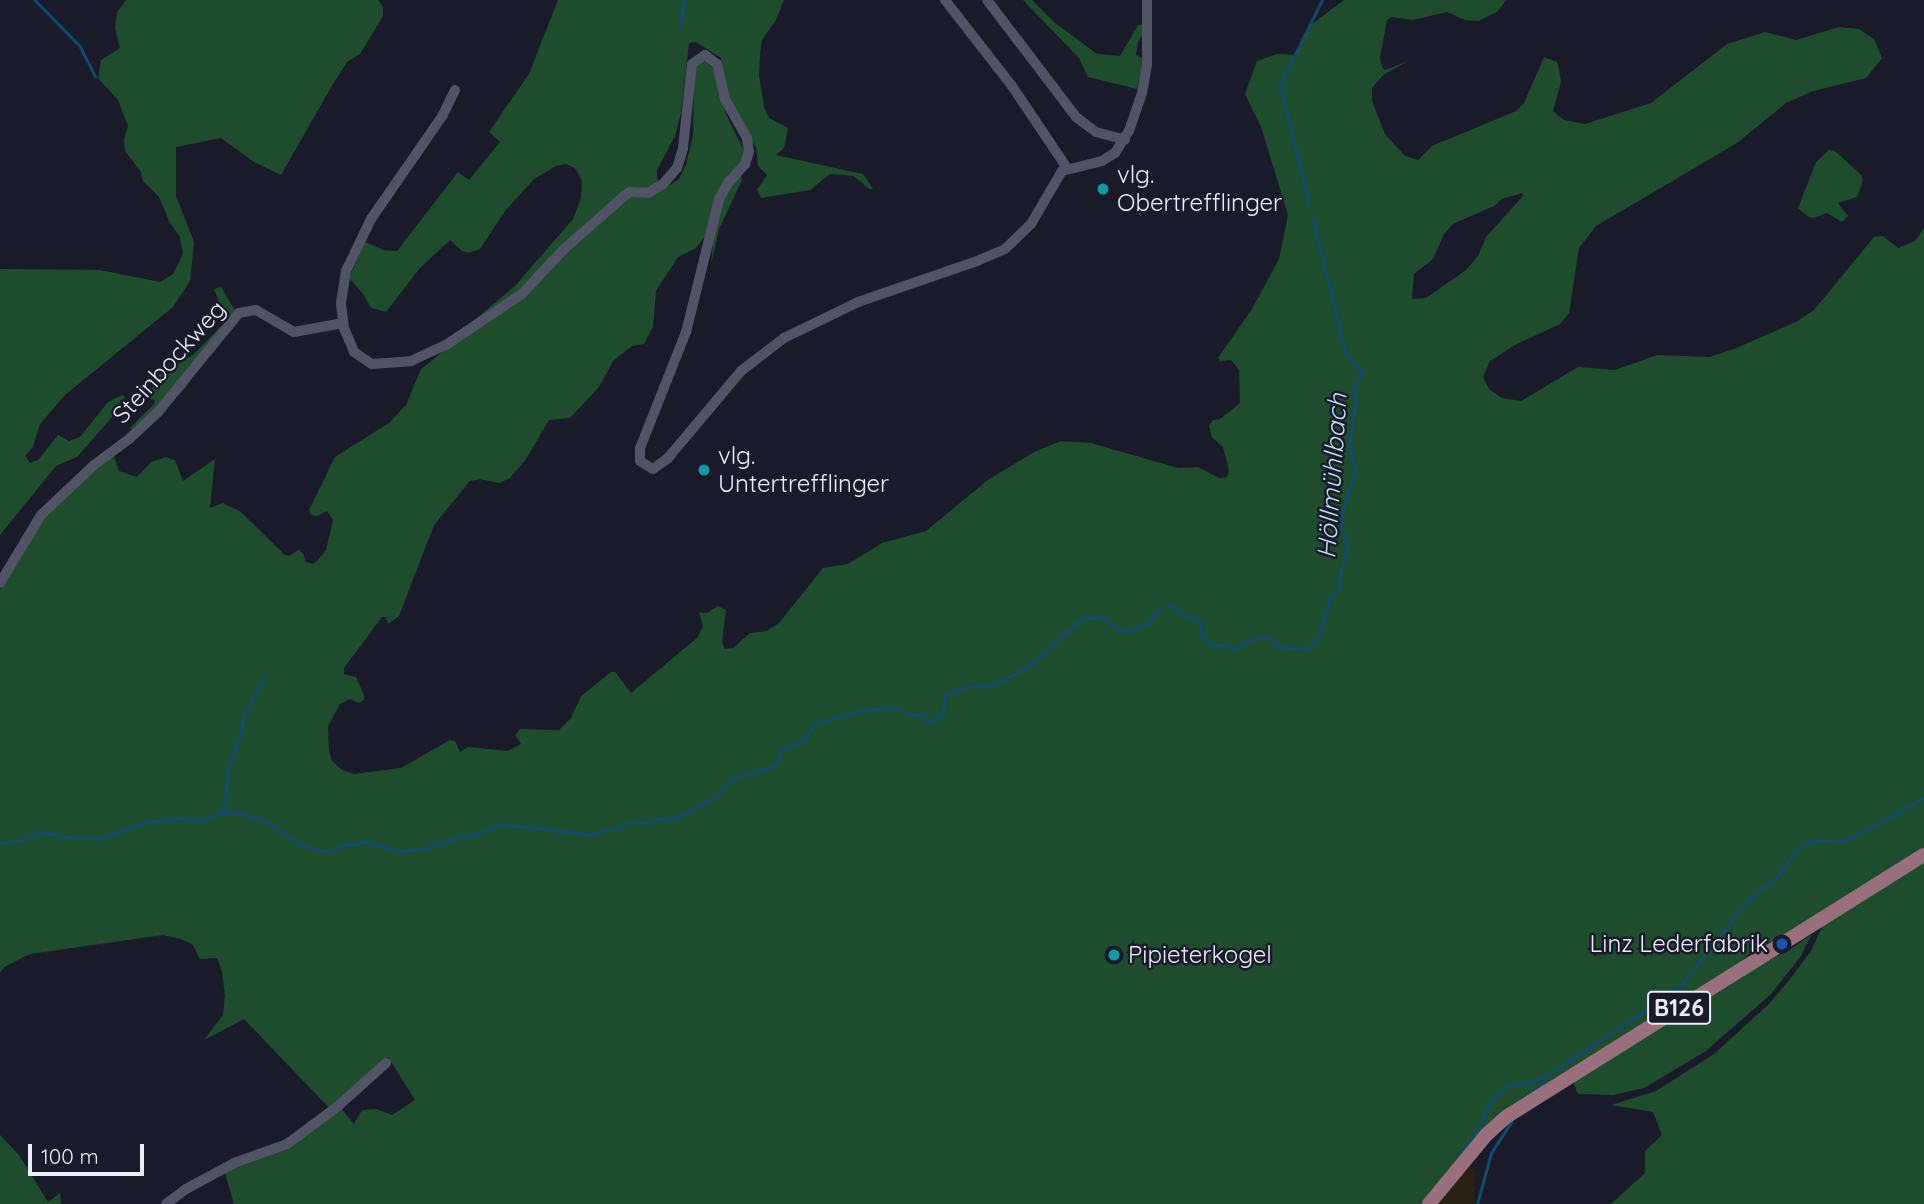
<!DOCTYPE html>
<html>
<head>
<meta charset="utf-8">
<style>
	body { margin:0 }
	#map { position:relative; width:1924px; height:1204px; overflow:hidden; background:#191b2b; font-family:Quicksand,sans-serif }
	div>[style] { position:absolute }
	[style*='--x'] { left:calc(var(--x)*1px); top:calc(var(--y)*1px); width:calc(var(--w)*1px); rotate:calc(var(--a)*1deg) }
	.commercial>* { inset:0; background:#292212 }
	.green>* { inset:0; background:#1e4d2d }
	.stream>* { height:2.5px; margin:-1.25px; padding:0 1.25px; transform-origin:1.25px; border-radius:1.25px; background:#114a6e }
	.minor>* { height:10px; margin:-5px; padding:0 5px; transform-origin:5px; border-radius:5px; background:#515366 }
	.primary>* { height:14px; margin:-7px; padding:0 7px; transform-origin:7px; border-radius:7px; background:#9a6f7d }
	.dots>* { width:19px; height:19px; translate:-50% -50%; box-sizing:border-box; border:4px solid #191b2b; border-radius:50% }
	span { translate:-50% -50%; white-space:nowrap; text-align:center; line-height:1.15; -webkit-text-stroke:5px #191b2b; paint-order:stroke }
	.shield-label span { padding:2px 5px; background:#191b2b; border:2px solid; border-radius:5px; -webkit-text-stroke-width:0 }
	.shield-label { font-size:23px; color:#eaecf7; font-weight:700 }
	.poi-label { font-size:24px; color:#eaecf7 }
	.left { translate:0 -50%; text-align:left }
	.right { translate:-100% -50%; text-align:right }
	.street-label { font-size:24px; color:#eaecf7 }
	.water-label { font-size:26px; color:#bfdcf4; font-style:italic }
	.scale { position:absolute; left:28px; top:1144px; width:116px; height:32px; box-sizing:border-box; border:4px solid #eaecf7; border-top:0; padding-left:9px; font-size:21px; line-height:24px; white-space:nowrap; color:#eaecf7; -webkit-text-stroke:5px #191b2b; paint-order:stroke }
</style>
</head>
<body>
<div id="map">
	<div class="commercial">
		<i style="clip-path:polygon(1469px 1166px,1475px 1173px,1474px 1204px,1438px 1204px)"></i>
	</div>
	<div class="green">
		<i style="clip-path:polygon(126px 0,378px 0,383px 7px,383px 16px,360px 54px,347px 62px,333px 84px,281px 175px,254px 162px,221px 138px,176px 147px,176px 196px,194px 242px,190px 281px,173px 307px,65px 395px,40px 424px,33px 447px,25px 456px,30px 463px,38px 460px,58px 435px,69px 441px,80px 437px,108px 402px,122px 395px,125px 397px,121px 407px,77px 457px,56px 466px,0 535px,0 269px,100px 270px,160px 282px,173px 274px,183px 254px,180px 237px,170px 223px,159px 197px,143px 181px,141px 172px,125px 151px,124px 139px,128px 126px,118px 100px,98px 78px,101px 60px,120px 48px,115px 27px,117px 12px)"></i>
		<i style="clip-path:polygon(evenodd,558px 0,784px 0,776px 20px,762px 40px,760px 53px,759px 76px,764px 107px,769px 118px,788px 128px,784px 148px,776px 155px,863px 174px,873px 189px,869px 189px,854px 176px,830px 174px,810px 190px,761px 198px,757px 190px,767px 175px,758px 166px,756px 148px,728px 97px,721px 58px,696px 42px,689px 43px,681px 113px,675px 136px,657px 170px,657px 178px,661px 184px,670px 185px,679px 179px,686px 165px,693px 135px,694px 75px,695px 68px,702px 62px,706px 62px,713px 68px,726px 114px,745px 153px,739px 168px,742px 180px,719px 229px,711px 264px,715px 223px,696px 248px,678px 257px,656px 291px,653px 327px,644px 344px,632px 346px,613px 361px,599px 387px,570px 418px,549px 420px,526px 459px,510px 478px,499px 483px,480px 479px,470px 481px,434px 525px,399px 616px,388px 624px,386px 617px,382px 617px,344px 668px,344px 674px,356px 677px,364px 695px,364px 700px,359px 703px,350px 699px,340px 704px,328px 726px,329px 751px,332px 761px,342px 770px,354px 774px,401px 768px,450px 740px,455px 741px,460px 752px,468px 747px,508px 751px,521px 744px,515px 735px,520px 729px,559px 730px,571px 718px,581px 696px,611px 672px,615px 672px,631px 693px,698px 637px,703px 626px,699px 612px,707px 613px,718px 606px,726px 610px,722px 642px,725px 649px,733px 648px,750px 633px,767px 631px,779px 623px,823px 568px,848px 564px,882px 543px,926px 531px,989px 479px,1036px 451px,1061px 441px,1091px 443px,1178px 468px,1198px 467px,1219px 478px,1227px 477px,1229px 471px,1223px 447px,1212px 437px,1209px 426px,1213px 420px,1220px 419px,1240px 403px,1239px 370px,1231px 360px,1220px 361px,1218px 358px,1252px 309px,1279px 259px,1288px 215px,1261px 127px,1245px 94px,1257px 61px,1277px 54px,1295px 55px,1312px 24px,1344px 0,1506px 0,1498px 11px,1479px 21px,1465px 20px,1447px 12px,1413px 20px,1392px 17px,1387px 20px,1380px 58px,1382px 67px,1385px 70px,1406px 62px,1383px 75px,1372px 88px,1372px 101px,1385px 134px,1405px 156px,1418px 160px,1432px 146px,1516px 111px,1524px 103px,1544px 57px,1557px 62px,1559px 69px,1561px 82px,1553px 111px,1564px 120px,1585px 124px,1651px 103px,1727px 44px,1765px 32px,1796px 40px,1839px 27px,1859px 29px,1874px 39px,1882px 58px,1866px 78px,1813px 91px,1786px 103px,1737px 143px,1596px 226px,1579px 248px,1569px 313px,1560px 324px,1515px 345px,1490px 361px,1483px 377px,1489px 389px,1502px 398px,1521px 401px,1578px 367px,1615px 370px,1657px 355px,1709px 357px,1734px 349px,1796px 322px,1814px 310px,1874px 237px,1883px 236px,1898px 248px,1915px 241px,1924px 228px,1924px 850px,1781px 939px,1749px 954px,1732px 970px,1531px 1096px,1450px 1172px,1422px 1204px,234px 1204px,224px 1170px,267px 1155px,341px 1108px,354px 1124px,362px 1110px,376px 1109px,392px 1115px,415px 1100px,388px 1057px,331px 1110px,244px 1019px,204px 1040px,223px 1015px,225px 995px,222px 972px,217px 958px,200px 959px,193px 945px,181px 939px,163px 935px,30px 954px,4px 967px,0 973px,0 590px,49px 510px,106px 459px,114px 457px,119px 471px,137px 477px,151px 462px,166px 457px,175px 460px,183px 481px,215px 459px,210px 508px,223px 503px,241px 512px,285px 555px,289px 556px,298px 550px,303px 553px,306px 562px,313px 564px,318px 560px,326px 550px,333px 520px,327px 511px,317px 516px,311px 515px,309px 510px,335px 457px,389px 423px,406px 405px,421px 369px,449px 347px,473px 321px,515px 286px,573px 219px,581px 198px,582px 181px,575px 168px,566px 164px,556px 166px,534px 179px,505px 211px,480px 249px,469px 253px,462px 251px,450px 240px,420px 268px,386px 312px,371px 308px,364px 295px,349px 278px,365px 242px,383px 250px,397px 251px,458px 172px,469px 180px,500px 142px,489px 132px,529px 74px,558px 0,1522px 193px,1523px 196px,1486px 237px,1478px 256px,1466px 270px,1426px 298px,1412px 299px,1414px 274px,1433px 259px,1444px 234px,1453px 224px,1494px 206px,1502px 199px,1522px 193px)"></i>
		<i style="clip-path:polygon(1023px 0,1032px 0,1054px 22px,1097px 54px,1120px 56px,1138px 25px,1144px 25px,1145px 30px,1138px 42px,1136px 55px,1144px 59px,1137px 89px,1088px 77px,1079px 58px)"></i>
		<i style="clip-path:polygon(1829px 150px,1835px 151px,1862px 176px,1863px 181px,1857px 197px,1838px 203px,1848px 216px,1842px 222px,1827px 213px,1813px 218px,1807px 216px,1798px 208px,1816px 162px)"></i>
		<i style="clip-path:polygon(221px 287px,236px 312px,186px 387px,141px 433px,132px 434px,131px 427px,154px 404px,155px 400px,147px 398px,159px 375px,193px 355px,227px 320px,214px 289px)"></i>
		<i style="clip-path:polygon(1924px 860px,1924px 1204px,1611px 1204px,1645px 1173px,1645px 1151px,1662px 1135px,1653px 1112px,1611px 1105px,1656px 1091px,1714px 1054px,1769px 1004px,1791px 978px,1811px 951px,1824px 923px)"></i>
		<i style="clip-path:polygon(1812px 934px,1801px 956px,1771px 994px,1706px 1051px,1644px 1088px,1613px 1095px,1578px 1094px,1573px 1082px,1764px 960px,1787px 952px)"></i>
		<i style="clip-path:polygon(0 1135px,19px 1155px,48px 1202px,60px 1193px,61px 1204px,0 1204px)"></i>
	</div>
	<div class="stream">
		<i style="--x:35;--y:0;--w:64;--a:45.6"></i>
		<i style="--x:80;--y:46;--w:34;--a:63"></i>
		<i style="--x:680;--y:27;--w:27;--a:-82"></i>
		<i style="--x:1309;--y:205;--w:124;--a:-103.5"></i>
		<i style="--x:1280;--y:84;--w:94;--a:-63.4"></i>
		<i style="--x:1166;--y:606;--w:7;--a:-8"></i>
		<i style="--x:1173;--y:605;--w:9;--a:58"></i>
		<i style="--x:1178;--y:613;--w:19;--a:16"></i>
		<i style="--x:1196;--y:618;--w:6;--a:39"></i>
		<i style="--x:1201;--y:622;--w:14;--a:86"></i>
		<i style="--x:1202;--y:636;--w:16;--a:40"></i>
		<i style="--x:1214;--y:646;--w:10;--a:-11"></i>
		<i style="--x:1224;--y:644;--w:13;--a:23"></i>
		<i style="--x:1236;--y:649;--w:13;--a:-39"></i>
		<i style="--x:1246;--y:641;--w:25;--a:-9"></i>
		<i style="--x:1271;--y:637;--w:12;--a:59"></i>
		<i style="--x:1277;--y:647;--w:30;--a:4"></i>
		<i style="--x:1307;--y:649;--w:13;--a:-42"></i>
		<i style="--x:1317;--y:640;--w:43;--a:-72.4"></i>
		<i style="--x:1330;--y:599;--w:16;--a:-50"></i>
		<i style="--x:1340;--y:587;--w:5;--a:-112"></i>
		<i style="--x:1338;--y:582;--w:38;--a:-75"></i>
		<i style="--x:1348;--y:545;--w:20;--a:-110"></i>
		<i style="--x:1341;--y:526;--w:13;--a:-86"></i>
		<i style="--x:1342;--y:513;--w:44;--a:-72.8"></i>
		<i style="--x:1355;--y:471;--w:27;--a:-103"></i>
		<i style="--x:1349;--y:445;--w:46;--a:-81.2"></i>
		<i style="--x:1356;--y:400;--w:11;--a:-105"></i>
		<i style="--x:1353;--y:389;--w:18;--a:-61"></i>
		<i style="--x:1362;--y:373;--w:27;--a:-129"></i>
		<i style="--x:1345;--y:352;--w:136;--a:-103.6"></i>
		<i style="--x:862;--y:711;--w:32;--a:-7"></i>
		<i style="--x:894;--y:707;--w:18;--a:27"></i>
		<i style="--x:910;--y:715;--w:11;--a:-5"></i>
		<i style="--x:921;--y:714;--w:11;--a:49"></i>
		<i style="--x:928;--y:722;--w:6;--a:-9"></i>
		<i style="--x:934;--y:721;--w:13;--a:-45"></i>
		<i style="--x:943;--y:712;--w:17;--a:-83"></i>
		<i style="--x:945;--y:695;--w:22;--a:-21"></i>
		<i style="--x:966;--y:687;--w:27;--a:-4"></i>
		<i style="--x:993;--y:685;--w:39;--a:-27"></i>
		<i style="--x:1028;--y:667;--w:72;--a:-42.2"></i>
		<i style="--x:1081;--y:619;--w:23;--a:-5"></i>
		<i style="--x:1104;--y:617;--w:23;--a:41"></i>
		<i style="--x:1121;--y:632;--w:6;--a:-9"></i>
		<i style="--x:1127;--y:631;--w:22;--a:-18"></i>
		<i style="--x:1148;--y:624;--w:18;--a:-52"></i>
		<i style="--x:221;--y:812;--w:11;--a:-68"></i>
		<i style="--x:225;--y:802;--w:32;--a:-85"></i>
		<i style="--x:228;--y:770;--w:39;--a:-71"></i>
		<i style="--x:241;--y:733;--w:14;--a:-82"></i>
		<i style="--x:243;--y:719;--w:47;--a:-63.4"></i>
		<i style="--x:0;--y:843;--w:22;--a:-8"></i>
		<i style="--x:22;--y:840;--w:22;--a:-21"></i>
		<i style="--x:43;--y:832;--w:24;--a:12"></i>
		<i style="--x:66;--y:837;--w:34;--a:3"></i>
		<i style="--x:100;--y:839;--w:45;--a:-20.9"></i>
		<i style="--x:142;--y:823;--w:34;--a:-8"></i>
		<i style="--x:176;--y:818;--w:27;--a:4"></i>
		<i style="--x:203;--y:820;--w:25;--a:-21"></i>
		<i style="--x:226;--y:811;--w:37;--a:13"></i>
		<i style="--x:262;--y:819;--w:48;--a:33"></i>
		<i style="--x:302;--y:845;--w:20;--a:18"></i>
		<i style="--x:321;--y:851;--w:11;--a:0"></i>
		<i style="--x:332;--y:851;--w:15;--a:-28"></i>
		<i style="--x:345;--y:844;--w:12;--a:5"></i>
		<i style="--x:357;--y:845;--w:7;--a:-34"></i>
		<i style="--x:363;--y:841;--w:37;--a:16"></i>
		<i style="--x:399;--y:851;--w:25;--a:-5"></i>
		<i style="--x:424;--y:849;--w:39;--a:-19"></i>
		<i style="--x:461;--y:836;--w:14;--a:-4"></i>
		<i style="--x:475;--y:835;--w:28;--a:-23"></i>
		<i style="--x:501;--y:824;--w:95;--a:6.7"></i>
		<i style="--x:595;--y:835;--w:10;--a:-29"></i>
		<i style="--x:604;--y:830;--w:11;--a:0"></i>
		<i style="--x:615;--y:830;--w:16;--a:-30"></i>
		<i style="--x:629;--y:822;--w:21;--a:3"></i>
		<i style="--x:650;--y:823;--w:10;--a:-29"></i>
		<i style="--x:659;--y:818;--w:12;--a:9"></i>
		<i style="--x:671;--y:820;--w:12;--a:-24"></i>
		<i style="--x:682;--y:815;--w:39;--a:-29"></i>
		<i style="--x:716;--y:796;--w:25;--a:-47"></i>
		<i style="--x:733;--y:778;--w:43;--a:-16.3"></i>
		<i style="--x:774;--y:766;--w:19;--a:-62"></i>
		<i style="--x:783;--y:749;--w:22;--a:-22"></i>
		<i style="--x:803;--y:741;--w:20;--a:-57"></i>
		<i style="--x:814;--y:724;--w:48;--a:-15.8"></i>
		<i style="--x:1517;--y:1102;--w:27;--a:-33"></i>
		<i style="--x:1540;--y:1087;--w:13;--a:-61"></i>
		<i style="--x:1458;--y:1158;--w:33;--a:-55"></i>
		<i style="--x:1477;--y:1131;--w:30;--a:-66"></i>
		<i style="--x:1489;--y:1104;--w:27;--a:-45"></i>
		<i style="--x:1508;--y:1085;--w:24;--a:-7"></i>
		<i style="--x:1532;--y:1082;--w:15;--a:-23"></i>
		<i style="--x:1546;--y:1076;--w:159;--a:-33.5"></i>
		<i style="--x:1679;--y:988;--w:112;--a:-51.9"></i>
		<i style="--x:1748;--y:900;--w:36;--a:-38"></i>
		<i style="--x:1776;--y:878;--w:38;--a:-53"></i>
		<i style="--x:1799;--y:848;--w:15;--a:-28"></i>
		<i style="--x:1812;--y:841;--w:27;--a:0"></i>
		<i style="--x:1839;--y:841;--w:12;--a:-14"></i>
		<i style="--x:1851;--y:838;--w:83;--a:-28.7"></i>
		<i style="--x:1477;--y:1204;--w:53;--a:-74.6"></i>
		<i style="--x:1491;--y:1153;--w:38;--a:-57"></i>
	</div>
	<div class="minor">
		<i style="--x:945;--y:0;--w:109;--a:52.1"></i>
		<i style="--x:1012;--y:86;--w:99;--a:56.1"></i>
		<i style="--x:987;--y:0;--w:147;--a:52.7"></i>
		<i style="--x:1076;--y:117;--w:25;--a:37"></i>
		<i style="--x:1096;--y:132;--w:30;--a:15"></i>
		<i style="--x:455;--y:90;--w:28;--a:116"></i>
		<i style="--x:443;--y:115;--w:126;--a:124.7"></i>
		<i style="--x:371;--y:219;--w:58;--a:115.7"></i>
		<i style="--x:346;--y:271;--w:33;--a:99"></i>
		<i style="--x:341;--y:304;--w:24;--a:83"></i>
		<i style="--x:344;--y:328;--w:26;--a:67"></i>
		<i style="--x:354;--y:352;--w:22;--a:34"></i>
		<i style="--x:372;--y:364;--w:39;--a:-4"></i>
		<i style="--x:411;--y:361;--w:38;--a:-25"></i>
		<i style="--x:446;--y:345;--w:92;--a:-33.9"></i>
		<i style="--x:522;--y:294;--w:59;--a:-47.1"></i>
		<i style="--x:562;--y:251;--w:83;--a:-41.6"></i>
		<i style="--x:624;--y:196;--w:7;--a:-34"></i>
		<i style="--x:630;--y:192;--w:18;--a:3"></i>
		<i style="--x:648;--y:193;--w:17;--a:-31"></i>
		<i style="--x:663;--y:184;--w:21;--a:-49"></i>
		<i style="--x:677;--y:168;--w:21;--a:-73"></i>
		<i style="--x:683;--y:148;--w:84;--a:-83.9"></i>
		<i style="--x:692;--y:64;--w:16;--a:-35"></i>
		<i style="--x:705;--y:55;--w:15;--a:37"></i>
		<i style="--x:717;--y:64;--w:36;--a:77"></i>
		<i style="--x:725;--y:99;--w:45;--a:60.6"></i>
		<i style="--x:747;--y:138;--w:14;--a:82"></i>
		<i style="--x:749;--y:152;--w:13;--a:108"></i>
		<i style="--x:745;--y:164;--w:25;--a:132"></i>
		<i style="--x:728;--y:183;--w:18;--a:119"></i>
		<i style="--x:719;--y:199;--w:137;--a:103.9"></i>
		<i style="--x:686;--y:332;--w:125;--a:111.6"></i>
		<i style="--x:640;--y:448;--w:13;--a:90"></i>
		<i style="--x:640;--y:461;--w:15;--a:32"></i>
		<i style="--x:653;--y:469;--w:19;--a:-36"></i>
		<i style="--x:668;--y:458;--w:114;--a:-50"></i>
		<i style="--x:741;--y:371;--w:54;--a:-37.5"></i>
		<i style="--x:784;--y:338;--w:82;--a:-25.9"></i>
		<i style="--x:858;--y:302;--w:126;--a:-19"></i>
		<i style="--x:977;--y:261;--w:30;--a:-23"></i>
		<i style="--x:1005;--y:249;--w:36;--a:-44"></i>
		<i style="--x:1031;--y:224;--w:61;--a:-59.7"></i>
		<i style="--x:1062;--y:171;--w:41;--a:-14"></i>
		<i style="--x:1102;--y:161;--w:15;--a:-32"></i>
		<i style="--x:1115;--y:153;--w:26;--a:-58"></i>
		<i style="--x:1129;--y:131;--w:40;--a:-71.1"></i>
		<i style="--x:1142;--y:93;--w:29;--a:-80"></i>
		<i style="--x:1147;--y:64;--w:64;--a:-90"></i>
		<i style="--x:0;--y:583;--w:79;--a:-58.9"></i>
		<i style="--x:41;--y:515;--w:73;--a:-43.3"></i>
		<i style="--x:94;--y:465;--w:44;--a:-36.6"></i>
		<i style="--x:129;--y:439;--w:40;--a:-43"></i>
		<i style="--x:158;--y:412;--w:128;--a:-50.7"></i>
		<i style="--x:239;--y:313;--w:17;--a:-10"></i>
		<i style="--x:256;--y:310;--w:44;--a:30.1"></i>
		<i style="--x:294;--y:332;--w:50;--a:-10.4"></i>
		<i style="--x:166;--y:1204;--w:25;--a:-37"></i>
		<i style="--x:186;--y:1189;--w:55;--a:-28.4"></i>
		<i style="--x:234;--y:1163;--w:56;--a:-19.7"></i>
		<i style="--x:287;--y:1144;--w:62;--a:-36.5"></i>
		<i style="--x:337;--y:1107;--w:66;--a:-41.9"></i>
	</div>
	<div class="primary">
		<i style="--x:1429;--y:1204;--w:89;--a:-50.4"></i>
		<i style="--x:1486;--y:1135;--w:27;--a:-42"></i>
		<i style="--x:1506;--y:1117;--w:493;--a:-32.1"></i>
	</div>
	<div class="dots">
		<i style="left:1103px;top:189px;background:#0f9aa8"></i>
		<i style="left:704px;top:470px;background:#0f9aa8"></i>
		<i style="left:1782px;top:944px;background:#1a4fb4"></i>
		<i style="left:1114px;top:955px;background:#0f9aa8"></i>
	</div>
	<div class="shield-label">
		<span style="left:1679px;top:1008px">B126</span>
	</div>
	<div class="poi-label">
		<span class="left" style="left:1117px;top:189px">vlg.<br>Obertrefflinger</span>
		<span class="left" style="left:718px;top:470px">vlg.<br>Untertrefflinger</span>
		<span class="right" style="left:1768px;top:944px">Linz Lederfabrik</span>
		<span class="left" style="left:1128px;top:955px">Pipieterkogel</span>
	</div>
	<div class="street-label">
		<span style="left:169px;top:362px;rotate:-48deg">Steinbockweg</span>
	</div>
	<div class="water-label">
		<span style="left:1332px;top:476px;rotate:-86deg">Höllmühlbach</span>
	</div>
	<div class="scale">100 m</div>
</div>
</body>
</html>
